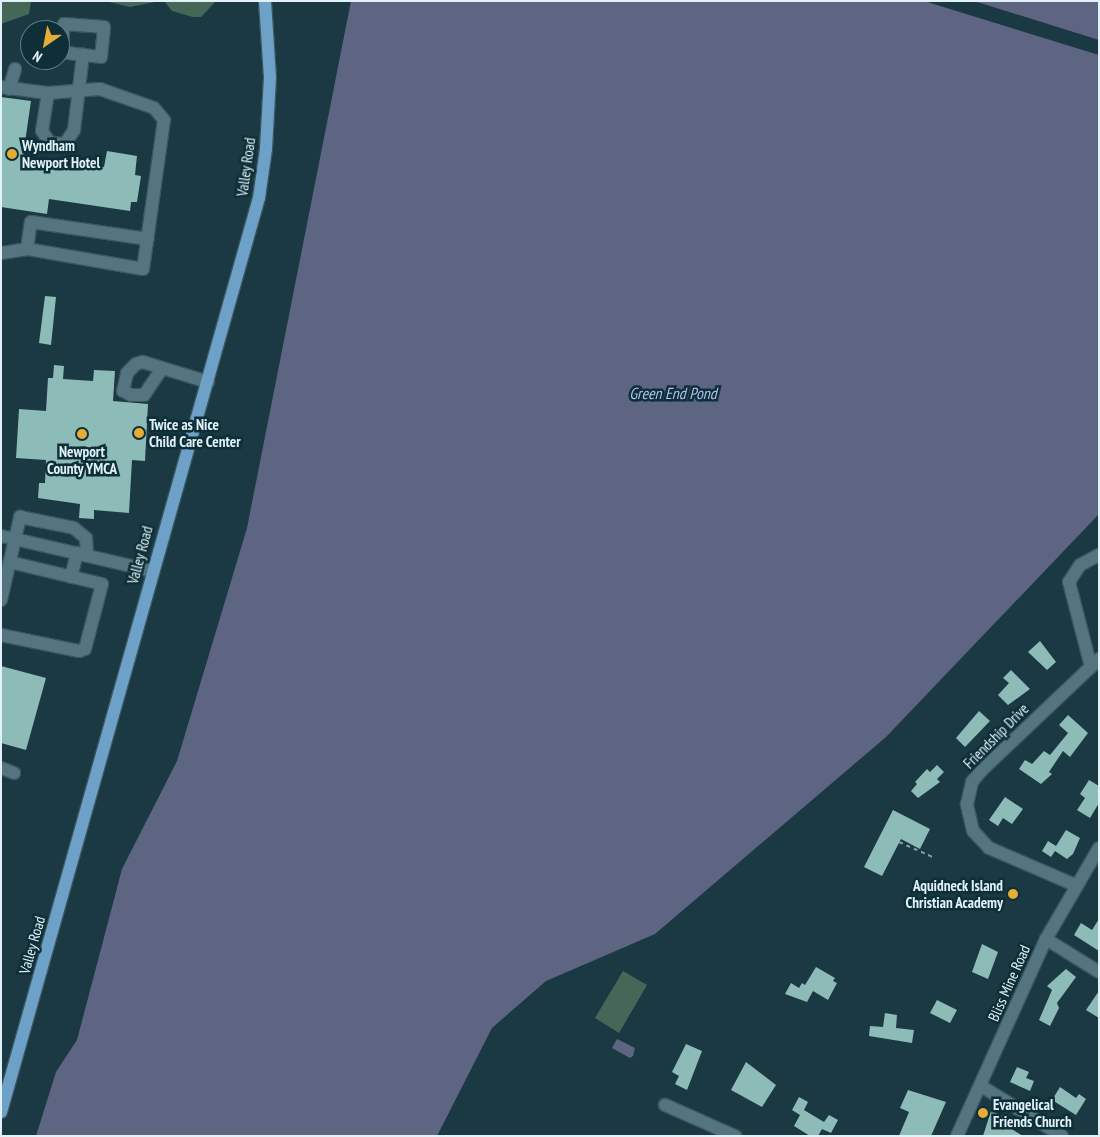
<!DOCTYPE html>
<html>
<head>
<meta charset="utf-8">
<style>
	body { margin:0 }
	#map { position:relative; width:1100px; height:1137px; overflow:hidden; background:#1a3942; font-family:"PT Sans Narrow",sans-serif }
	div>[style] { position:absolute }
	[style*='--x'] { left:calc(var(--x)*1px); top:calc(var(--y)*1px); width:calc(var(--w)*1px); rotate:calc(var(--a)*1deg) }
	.green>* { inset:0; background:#466757 }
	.water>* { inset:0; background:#5e6583 }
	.building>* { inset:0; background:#8dbbb8 }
	.path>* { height:2px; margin-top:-1px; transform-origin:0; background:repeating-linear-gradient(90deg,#849ba3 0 4px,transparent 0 8px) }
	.roads { filter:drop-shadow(1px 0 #3b565f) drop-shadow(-1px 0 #3b565f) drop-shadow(0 1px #3b565f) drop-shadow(0 -1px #3b565f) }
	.minor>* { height:12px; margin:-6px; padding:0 6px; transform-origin:6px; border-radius:6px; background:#54757f }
	.major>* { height:12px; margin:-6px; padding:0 6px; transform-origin:6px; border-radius:6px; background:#6da1c7 }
	.dots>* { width:14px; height:14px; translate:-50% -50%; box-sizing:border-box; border:2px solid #0f2f38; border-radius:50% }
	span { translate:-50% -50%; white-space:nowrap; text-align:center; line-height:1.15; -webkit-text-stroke:5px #0f2f38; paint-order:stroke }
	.poi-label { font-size:15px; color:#e0f1f7; font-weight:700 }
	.left { translate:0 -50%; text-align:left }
	.right { translate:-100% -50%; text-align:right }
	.street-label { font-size:15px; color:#e0f1f7 }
	.water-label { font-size:16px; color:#b2bff6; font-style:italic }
	.frame { position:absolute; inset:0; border:2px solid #e0f1f7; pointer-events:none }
	.north { position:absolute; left:20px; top:20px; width:50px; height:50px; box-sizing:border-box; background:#0f2f38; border:1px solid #637d84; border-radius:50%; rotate:213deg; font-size:14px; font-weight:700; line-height:20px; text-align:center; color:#e0f1f7 }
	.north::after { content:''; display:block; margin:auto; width:18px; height:22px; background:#e6ad36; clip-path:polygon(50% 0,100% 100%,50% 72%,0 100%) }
</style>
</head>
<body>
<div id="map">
	<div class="green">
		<i style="clip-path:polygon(1px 1px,31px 1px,29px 14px,1px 24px)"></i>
		<i style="clip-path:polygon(105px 1px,160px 1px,130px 7px)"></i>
		<i style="clip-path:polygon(164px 1px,216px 1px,201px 17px,193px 17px,172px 11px)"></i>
		<i style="clip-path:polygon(623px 971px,647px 985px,619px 1033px,595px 1018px)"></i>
	</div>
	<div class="water">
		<i style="clip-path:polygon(351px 1px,924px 1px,1099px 55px,1099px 514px,886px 737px,655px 934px,546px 981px,492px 1028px,437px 1136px,36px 1136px,56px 1072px,77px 1040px,122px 869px,177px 761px,247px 528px)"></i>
		<i style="clip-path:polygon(974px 1px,1099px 1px,1099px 40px)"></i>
		<i style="clip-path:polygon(617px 1039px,635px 1048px,633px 1056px,630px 1058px,612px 1048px)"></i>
	</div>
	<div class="building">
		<i style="clip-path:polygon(1px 97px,31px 101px,22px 163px,38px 165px,39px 158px,78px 167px,79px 163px,104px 167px,107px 151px,137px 156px,135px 175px,141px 176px,137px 202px,131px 202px,130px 211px,49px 199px,47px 214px,1px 207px)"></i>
		<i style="clip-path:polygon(45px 296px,56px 297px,51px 345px,39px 343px)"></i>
		<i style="clip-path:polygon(54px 365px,64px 366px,63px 379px,93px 381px,94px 370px,115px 371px,113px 401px,148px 404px,145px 461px,132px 460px,129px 513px,94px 510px,94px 519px,79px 518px,80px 504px,38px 498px,39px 483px,45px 483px,46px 460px,16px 458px,19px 409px,46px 411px,48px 378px,53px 378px)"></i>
		<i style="clip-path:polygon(1040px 641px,1056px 662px,1047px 670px,1028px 652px)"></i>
		<i style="clip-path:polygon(1px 666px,46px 678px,26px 750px,1px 743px)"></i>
		<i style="clip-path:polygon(1011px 670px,1030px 689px,1008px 705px,998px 695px,1009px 683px,1003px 678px)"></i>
		<i style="clip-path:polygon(979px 711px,990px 721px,965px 747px,956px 738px)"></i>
		<i style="clip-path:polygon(1068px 715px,1088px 733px,1070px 757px,1063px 751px,1049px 772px,1052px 774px,1041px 784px,1019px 769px,1025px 760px,1032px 764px,1044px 751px,1050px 755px,1068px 733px,1059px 725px)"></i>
		<i style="clip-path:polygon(937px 765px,944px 772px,937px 779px,940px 782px,918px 798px,911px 791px,917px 784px,915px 782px,927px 769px,930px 772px)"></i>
		<i style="clip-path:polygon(1089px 780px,1099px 786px,1099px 803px,1090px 818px,1077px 810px,1085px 798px,1080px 794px)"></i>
		<i style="clip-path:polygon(1005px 797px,1023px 809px,1012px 824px,1003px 818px,998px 826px,989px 820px)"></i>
		<i style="clip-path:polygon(893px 810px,930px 829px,920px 849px,901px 839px,882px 876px,864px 867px)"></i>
		<i style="clip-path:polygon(1066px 830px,1080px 838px,1073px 854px,1067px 859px,1055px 851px,1051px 857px,1042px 851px,1048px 841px,1056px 846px)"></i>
		<i style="clip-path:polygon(1099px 919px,1099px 951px,1074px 935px,1081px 923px,1092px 930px)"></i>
		<i style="clip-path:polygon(982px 944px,998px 952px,988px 979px,972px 972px)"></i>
		<i style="clip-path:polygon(816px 967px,835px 978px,833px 981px,837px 983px,828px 1000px,813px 991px,807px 1002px,785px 994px,791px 983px,799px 988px,802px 983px,805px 985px)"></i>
		<i style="clip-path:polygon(1066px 969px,1076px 977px,1057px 1003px,1059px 1008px,1050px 1026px,1039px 1020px,1052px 990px,1047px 986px)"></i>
		<i style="clip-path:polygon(1099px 991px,1099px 1018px,1086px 1010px)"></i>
		<i style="clip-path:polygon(937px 1000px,957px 1010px,950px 1023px,930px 1013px)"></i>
		<i style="clip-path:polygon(885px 1013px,897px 1015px,896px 1028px,914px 1030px,912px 1043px,869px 1036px,870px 1026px,883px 1027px)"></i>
		<i style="clip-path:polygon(686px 1044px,702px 1051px,687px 1090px,675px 1084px,679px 1076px,672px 1072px)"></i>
		<i style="clip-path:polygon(746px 1062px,776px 1085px,762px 1107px,731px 1090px)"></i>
		<i style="clip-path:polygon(1017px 1067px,1029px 1072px,1026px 1078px,1034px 1081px,1030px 1091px,1010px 1082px)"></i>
		<i style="clip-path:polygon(1060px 1087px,1076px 1098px,1079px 1094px,1086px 1099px,1076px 1115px,1052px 1100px)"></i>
		<i style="clip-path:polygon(908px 1090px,946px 1102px,931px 1136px,899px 1136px,909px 1112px,900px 1108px)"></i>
		<i style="clip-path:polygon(799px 1097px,808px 1102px,804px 1110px,824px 1122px,829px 1115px,838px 1120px,831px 1133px,822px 1129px,818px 1136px,810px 1136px,794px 1126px,800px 1115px,792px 1110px)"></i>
		<i style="clip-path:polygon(991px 1111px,1007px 1118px,1005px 1125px,1023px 1136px,983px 1136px)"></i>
	</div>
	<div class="path">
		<i style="--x:899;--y:842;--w:39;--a:24"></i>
	</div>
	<div class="roads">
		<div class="minor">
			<i style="--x:1;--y:87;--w:47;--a:7.3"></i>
			<i style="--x:48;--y:93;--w:52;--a:-4.4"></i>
			<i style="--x:100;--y:89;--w:57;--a:19.4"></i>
			<i style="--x:154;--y:108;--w:16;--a:50"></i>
			<i style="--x:164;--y:120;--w:150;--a:98"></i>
			<i style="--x:143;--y:269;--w:118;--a:-170.2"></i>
			<i style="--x:27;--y:249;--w:26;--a:171"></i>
			<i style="--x:9;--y:89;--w:21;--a:-73"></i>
			<i style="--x:48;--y:93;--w:38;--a:99"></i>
			<i style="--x:42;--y:131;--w:14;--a:56"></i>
			<i style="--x:50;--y:143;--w:15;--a:4"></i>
			<i style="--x:65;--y:144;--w:17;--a:-57"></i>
			<i style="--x:74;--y:130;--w:76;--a:-83.2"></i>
			<i style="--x:83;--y:55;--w:18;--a:6"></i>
			<i style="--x:101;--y:57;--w:30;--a:-84"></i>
			<i style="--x:104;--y:27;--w:40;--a:-175.7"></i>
			<i style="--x:64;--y:24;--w:28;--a:96"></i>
			<i style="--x:61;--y:52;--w:22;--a:8"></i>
			<i style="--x:27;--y:249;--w:27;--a:-82"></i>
			<i style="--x:31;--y:222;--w:118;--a:8.3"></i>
			<i style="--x:161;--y:370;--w:30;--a:124"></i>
			<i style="--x:144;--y:395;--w:13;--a:180"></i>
			<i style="--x:131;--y:395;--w:9;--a:-153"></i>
			<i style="--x:123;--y:391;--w:18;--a:-77"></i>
			<i style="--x:127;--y:373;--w:13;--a:-45"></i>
			<i style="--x:136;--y:364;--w:7;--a:-16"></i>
			<i style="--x:143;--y:362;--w:68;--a:17.1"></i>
			<i style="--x:1;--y:536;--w:14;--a:12"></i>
			<i style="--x:15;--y:539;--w:23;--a:-77"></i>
			<i style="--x:20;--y:517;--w:55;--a:11.5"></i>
			<i style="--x:74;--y:528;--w:16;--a:40"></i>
			<i style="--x:86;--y:538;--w:18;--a:87"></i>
			<i style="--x:71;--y:577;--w:25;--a:-76"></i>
			<i style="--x:1;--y:600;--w:63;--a:-77.1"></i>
			<i style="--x:15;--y:539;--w:142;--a:13.1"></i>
			<i style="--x:1;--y:635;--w:80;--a:11.6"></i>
			<i style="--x:79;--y:651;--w:6;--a:-18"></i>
			<i style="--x:85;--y:649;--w:67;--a:-75.3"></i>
			<i style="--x:102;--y:584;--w:95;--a:-166.6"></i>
			<i style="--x:1091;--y:667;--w:88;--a:-104.5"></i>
			<i style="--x:1069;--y:582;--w:20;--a:-57"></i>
			<i style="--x:1080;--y:565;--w:21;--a:-28"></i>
			<i style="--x:1;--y:768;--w:14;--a:21"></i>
			<i style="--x:1075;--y:885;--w:94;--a:-156.7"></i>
			<i style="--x:989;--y:848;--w:23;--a:-133"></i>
			<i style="--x:973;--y:831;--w:28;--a:-103"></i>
			<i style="--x:967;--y:804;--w:23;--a:-77"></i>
			<i style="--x:972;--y:782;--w:14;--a:-51"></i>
			<i style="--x:981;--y:771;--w:163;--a:-43.5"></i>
			<i style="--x:1046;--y:939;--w:62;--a:31.9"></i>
			<i style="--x:981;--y:1086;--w:95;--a:31.7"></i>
			<i style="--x:665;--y:1105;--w:77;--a:23.9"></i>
			<i style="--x:957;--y:1136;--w:216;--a:-65.7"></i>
			<i style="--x:1046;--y:939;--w:105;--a:-59.8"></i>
		</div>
		<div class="major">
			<i style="--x:1;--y:1112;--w:950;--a:-74.24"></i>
			<i style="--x:259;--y:198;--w:49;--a:-81.9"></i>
			<i style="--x:266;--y:149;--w:72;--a:-86.8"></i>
			<i style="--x:270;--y:77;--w:76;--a:-93.8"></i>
		</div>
	</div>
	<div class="dots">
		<i style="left:12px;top:154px;background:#e6ad36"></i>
		<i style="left:139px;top:433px;background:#e6ad36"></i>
		<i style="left:82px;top:434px;background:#e6ad36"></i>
		<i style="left:1013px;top:894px;background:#e6ad36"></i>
		<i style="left:983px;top:1113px;background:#e6ad36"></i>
	</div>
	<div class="poi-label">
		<span class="left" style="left:22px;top:154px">Wyndham<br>Newport Hotel</span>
		<span class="left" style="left:149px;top:433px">Twice as Nice<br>Child Care Center</span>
		<span style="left:82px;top:460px">Newport<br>County YMCA</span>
		<span class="right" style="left:1003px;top:894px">Aquidneck Island<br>Christian Academy</span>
		<span class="left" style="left:993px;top:1113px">Evangelical<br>Friends Church</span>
	</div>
	<div class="street-label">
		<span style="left:246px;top:167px;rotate:-82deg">Valley Road</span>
		<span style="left:140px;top:555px;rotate:-75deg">Valley Road</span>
		<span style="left:996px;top:736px;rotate:-45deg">Friendship Drive</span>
		<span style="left:32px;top:945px;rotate:-74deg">Valley Road</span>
		<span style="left:1009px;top:983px;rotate:-66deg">Bliss Mine Road</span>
	</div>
	<div class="water-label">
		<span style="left:673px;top:393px">Green End Pond</span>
	</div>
	<div class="frame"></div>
	<div class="north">N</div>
</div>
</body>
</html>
